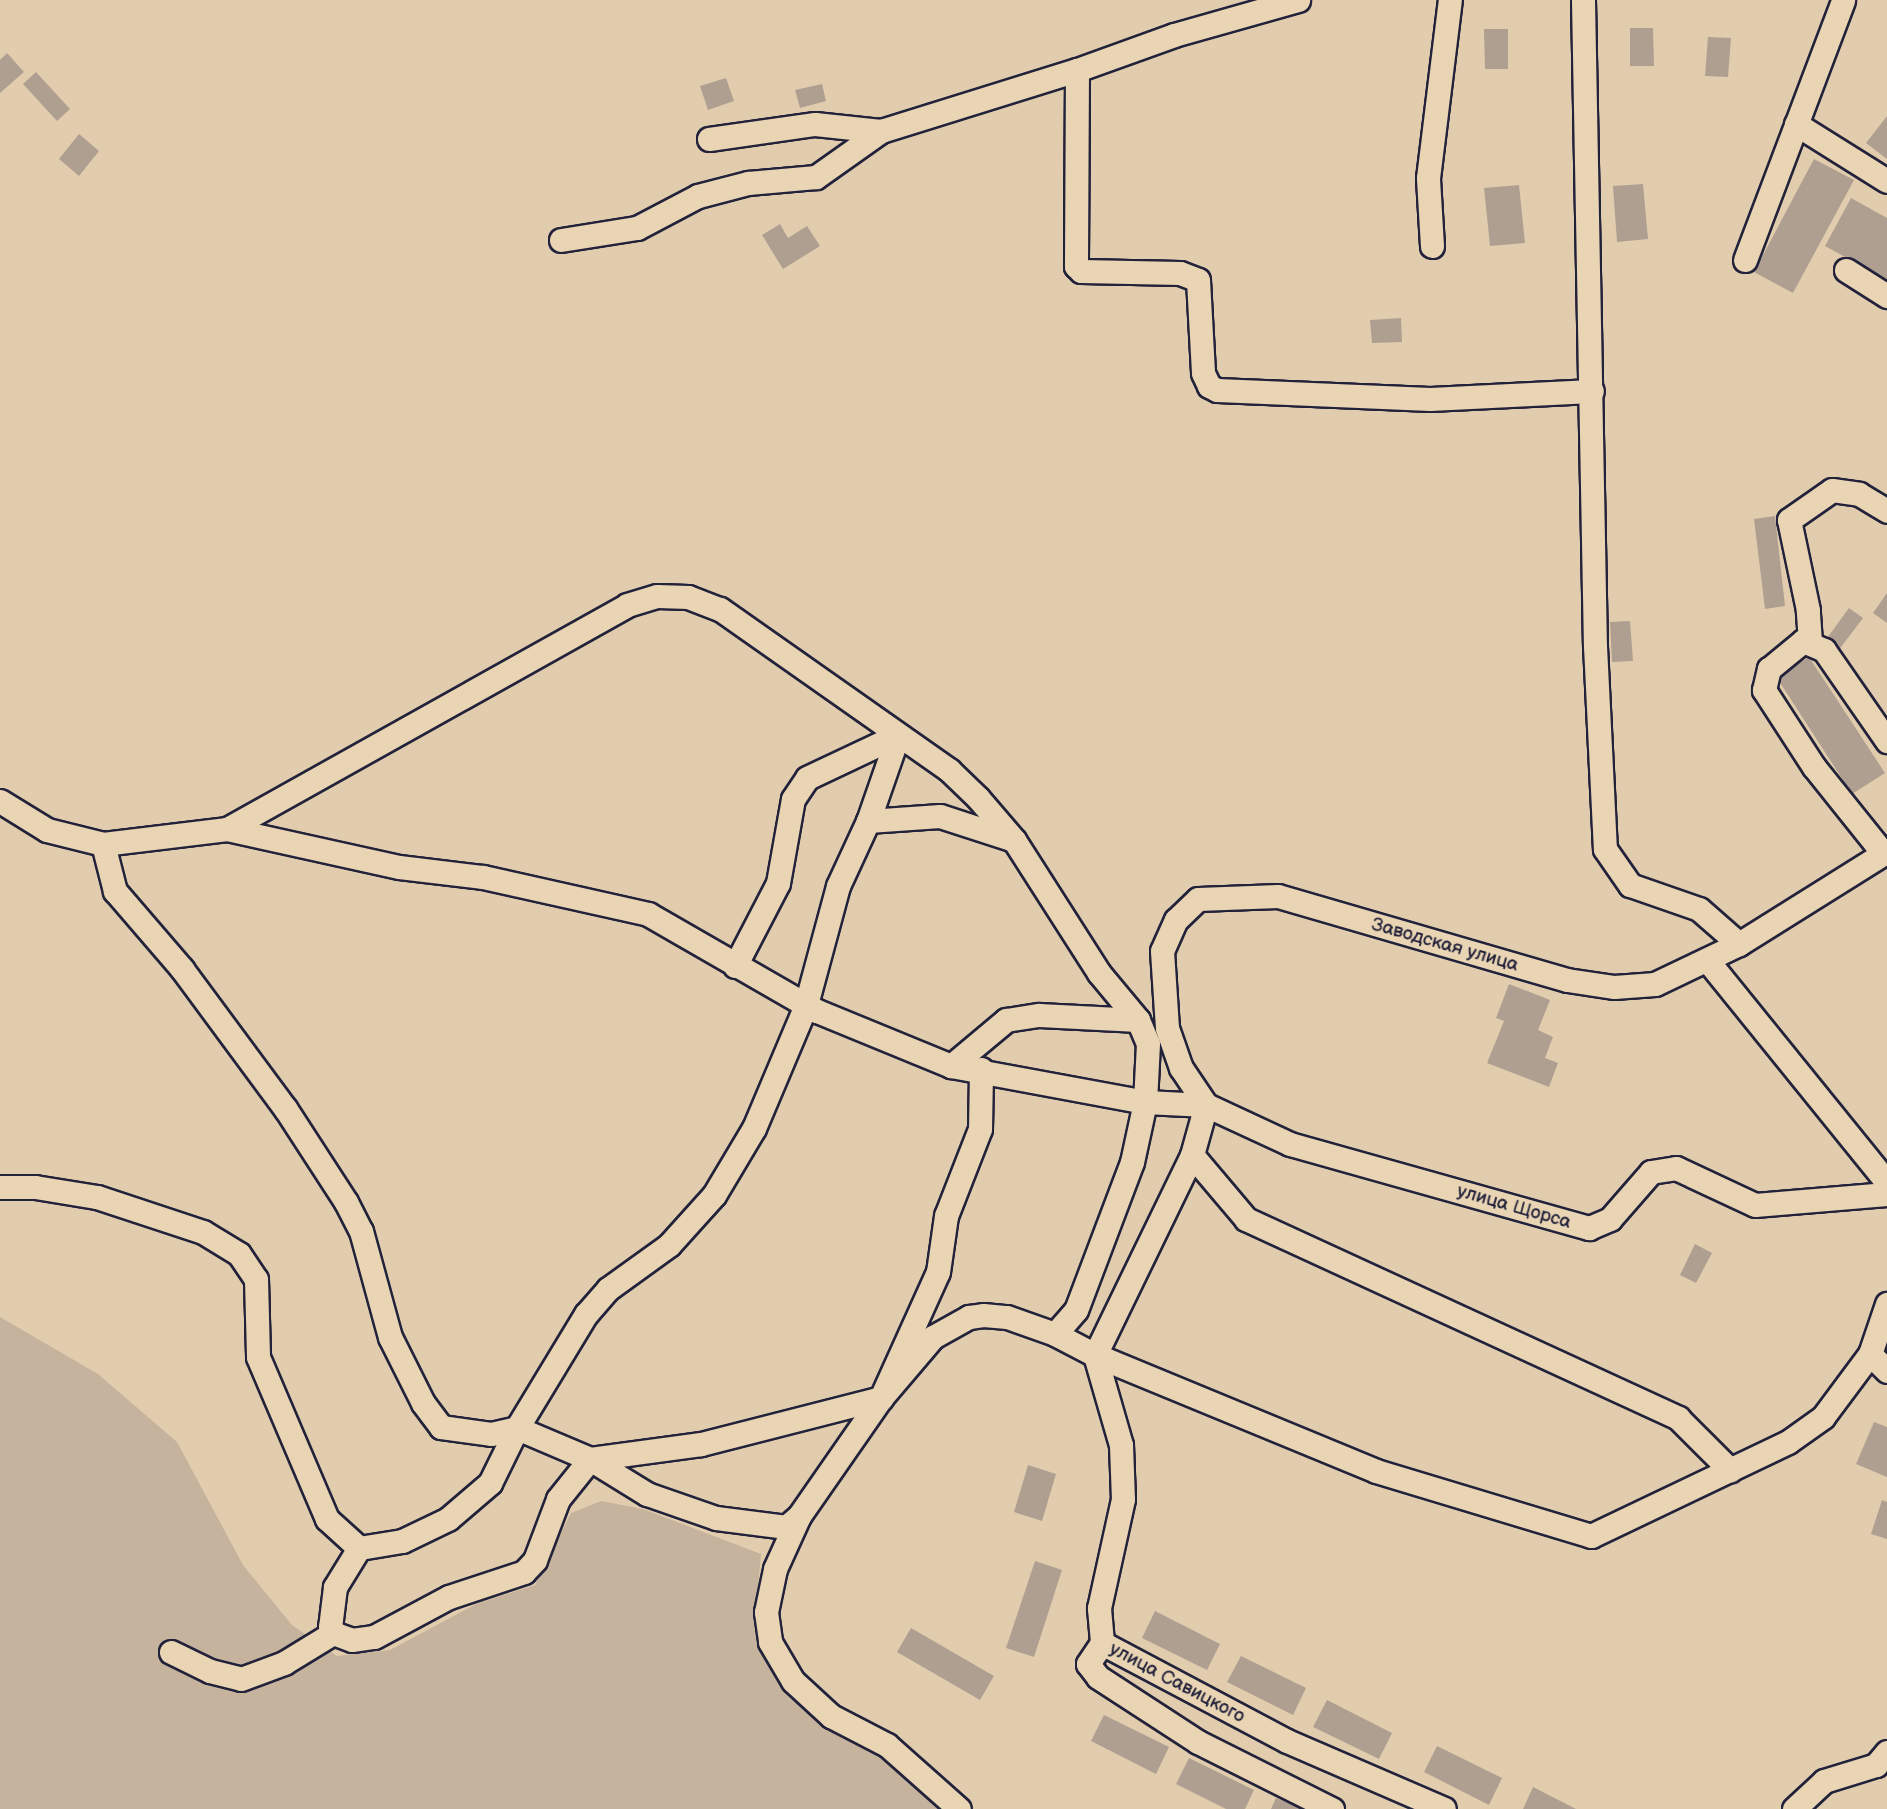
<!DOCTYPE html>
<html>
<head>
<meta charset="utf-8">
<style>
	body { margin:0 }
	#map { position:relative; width:1887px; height:1809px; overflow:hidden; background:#e1cdae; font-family:"Balsamiq Sans",sans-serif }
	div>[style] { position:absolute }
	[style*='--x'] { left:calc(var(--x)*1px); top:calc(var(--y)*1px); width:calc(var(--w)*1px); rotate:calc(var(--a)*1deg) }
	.green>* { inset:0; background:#c5b39d }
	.building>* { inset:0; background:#af9f90 }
	.roads { filter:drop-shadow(2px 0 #22223b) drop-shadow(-2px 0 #22223b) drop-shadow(0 2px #22223b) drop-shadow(0 -2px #22223b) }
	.minor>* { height:23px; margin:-11.5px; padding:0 11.5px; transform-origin:11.5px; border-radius:11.5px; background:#e9d4b3 }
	span { translate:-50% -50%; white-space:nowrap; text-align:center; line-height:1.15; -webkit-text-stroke:5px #e9d4b3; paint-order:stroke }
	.street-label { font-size:19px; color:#22223b }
</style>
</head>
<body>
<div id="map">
	<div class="green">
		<i style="clip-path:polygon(0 1317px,98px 1374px,177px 1442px,243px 1565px,292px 1625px,337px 1656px,390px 1650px,476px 1604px,535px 1585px,571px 1513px,601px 1501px,643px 1509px,761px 1554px,756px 1609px,824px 1719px,898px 1770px,940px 1809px,0 1809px)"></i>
	</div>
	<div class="building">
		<i style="clip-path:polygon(1630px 28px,1653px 28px,1654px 66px,1630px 66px)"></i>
		<i style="clip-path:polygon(1484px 29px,1508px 29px,1508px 69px,1485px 69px)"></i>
		<i style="clip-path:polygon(1708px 37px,1731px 38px,1728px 77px,1705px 76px)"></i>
		<i style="clip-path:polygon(7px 53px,24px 72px,0 93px,0 60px)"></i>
		<i style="clip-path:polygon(36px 72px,70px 109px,57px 121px,23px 84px)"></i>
		<i style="clip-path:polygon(726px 78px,734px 101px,708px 110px,700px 86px)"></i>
		<i style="clip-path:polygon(822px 84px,826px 101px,800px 108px,795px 90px)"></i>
		<i style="clip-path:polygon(1887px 116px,1887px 159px,1866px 143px)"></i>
		<i style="clip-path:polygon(79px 134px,99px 151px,79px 176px,59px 159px)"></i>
		<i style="clip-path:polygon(1814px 159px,1854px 180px,1793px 293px,1754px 272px)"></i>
		<i style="clip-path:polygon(1643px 184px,1648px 239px,1617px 242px,1613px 186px)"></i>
		<i style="clip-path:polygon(1519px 185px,1525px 243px,1490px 246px,1484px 188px)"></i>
		<i style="clip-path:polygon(1851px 198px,1887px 218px,1887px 280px,1825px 246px)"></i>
		<i style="clip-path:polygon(780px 224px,788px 238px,807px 226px,820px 246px,783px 269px,762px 235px)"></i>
		<i style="clip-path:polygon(1401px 318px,1402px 342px,1372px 343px,1370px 320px)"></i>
		<i style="clip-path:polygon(1775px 516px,1785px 606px,1765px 609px,1754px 519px)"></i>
		<i style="clip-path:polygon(1887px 593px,1887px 623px,1873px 613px)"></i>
		<i style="clip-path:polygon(1849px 608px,1863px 618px,1838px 651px,1825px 641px)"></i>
		<i style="clip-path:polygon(1630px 621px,1633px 661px,1612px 662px,1610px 622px)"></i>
		<i style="clip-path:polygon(1809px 657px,1885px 773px,1852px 794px,1777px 678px)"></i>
		<i style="clip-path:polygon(1509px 984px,1550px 1000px,1538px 1030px,1553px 1037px,1545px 1058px,1558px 1063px,1549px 1087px,1487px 1063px,1504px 1021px,1496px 1018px)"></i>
		<i style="clip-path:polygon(1695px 1244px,1712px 1253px,1696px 1283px,1680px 1275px)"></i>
		<i style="clip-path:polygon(1874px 1422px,1887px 1427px,1887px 1477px,1856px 1464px)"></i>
		<i style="clip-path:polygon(1028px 1465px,1056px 1474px,1042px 1521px,1014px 1512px)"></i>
		<i style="clip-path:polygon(1882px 1500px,1887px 1502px,1887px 1539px,1871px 1534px)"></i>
		<i style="clip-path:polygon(1035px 1561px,1062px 1570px,1034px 1657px,1006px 1648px)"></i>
		<i style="clip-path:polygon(1155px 1611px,1220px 1644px,1207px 1670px,1142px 1638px)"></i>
		<i style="clip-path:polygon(911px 1628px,994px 1676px,980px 1700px,897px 1652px)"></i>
		<i style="clip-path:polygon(1241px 1656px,1306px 1688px,1293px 1715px,1227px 1682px)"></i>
		<i style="clip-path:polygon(1327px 1700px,1392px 1733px,1379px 1759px,1313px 1727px)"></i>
		<i style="clip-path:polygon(1104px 1715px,1169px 1747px,1156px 1774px,1091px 1741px)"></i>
		<i style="clip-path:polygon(1437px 1746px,1502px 1778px,1489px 1805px,1424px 1772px)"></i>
		<i style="clip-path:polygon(1189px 1758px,1254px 1790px,1245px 1809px,1226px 1809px,1176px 1784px)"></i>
		<i style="clip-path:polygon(1533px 1787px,1576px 1809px,1523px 1809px)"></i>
		<i style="clip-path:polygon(1276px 1798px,1295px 1806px,1301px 1809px,1271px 1809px)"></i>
	</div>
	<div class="roads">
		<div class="minor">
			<i style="--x:1583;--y:0;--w:646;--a:88.94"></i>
			<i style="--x:1595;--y:646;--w:203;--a:87.2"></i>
			<i style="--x:1605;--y:849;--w:44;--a:55.2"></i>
			<i style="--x:1630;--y:885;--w:73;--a:19.2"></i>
			<i style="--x:1699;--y:909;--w:53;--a:41.2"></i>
			<i style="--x:1077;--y:70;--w:196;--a:90.3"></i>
			<i style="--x:1076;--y:266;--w:7;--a:45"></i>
			<i style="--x:1081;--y:271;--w:99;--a:1.2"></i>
			<i style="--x:1180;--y:273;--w:19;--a:21"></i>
			<i style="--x:1198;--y:280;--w:93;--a:86.9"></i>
			<i style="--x:1203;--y:373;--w:14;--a:65"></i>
			<i style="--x:1209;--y:386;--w:9;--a:27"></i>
			<i style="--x:1217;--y:390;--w:213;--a:2.4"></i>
			<i style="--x:1430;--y:399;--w:162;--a:-2.8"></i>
			<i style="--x:1796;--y:124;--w:107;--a:32.1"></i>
			<i style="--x:709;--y:139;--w:107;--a:-8.1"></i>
			<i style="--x:815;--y:124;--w:66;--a:6.1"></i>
			<i style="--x:881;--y:131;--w:205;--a:-17.3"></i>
			<i style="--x:1077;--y:70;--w:103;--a:-19.8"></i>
			<i style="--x:1174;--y:35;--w:129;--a:-15.8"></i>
			<i style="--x:561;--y:240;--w:77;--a:-9"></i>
			<i style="--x:637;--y:228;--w:69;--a:-27.7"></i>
			<i style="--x:698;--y:196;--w:52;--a:-14.6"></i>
			<i style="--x:748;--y:183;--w:68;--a:-5"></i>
			<i style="--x:816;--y:177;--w:80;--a:-35.3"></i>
			<i style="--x:1432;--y:246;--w:68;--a:-93.4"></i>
			<i style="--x:1428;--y:178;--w:179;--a:-83"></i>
			<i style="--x:1745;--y:260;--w:278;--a:-69.3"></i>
			<i style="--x:1846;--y:270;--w:49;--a:32.4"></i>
			<i style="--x:1810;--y:642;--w:32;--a:-94"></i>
			<i style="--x:1808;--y:610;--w:92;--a:-101.9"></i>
			<i style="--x:1789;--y:520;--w:52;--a:-34.9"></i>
			<i style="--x:1832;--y:490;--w:27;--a:8"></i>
			<i style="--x:1859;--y:494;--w:33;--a:31"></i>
			<i style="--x:898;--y:735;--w:91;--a:109.2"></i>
			<i style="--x:868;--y:821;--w:72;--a:114.8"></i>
			<i style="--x:838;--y:886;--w:123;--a:105.1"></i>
			<i style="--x:806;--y:1005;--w:134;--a:112.9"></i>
			<i style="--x:754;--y:1128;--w:78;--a:120.8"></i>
			<i style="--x:714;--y:1195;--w:67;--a:132"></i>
			<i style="--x:669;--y:1245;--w:75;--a:144.2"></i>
			<i style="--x:608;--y:1289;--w:33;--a:131"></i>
			<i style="--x:586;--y:1314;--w:133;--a:121.2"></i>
			<i style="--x:517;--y:1428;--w:61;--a:116.1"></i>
			<i style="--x:490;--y:1483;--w:55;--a:139.4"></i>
			<i style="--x:448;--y:1519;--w:51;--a:154.4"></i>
			<i style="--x:402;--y:1541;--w:44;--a:170.8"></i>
			<i style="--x:359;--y:1548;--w:46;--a:121.6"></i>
			<i style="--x:335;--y:1587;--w:39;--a:97"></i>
			<i style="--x:330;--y:1626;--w:8;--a:67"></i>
			<i style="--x:333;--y:1633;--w:20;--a:20"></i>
			<i style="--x:352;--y:1640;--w:22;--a:-8"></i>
			<i style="--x:374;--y:1637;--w:85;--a:-28.1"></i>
			<i style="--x:449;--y:1597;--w:79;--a:-18.4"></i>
			<i style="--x:524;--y:1572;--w:16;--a:-47"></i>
			<i style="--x:535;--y:1560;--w:65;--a:-69.3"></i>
			<i style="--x:558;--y:1499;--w:51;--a:-51.3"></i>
			<i style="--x:590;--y:1459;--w:112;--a:-7.7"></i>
			<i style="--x:701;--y:1444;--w:186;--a:-14.3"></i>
			<i style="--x:881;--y:1398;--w:138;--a:-65.7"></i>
			<i style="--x:938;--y:1272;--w:57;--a:-81.9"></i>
			<i style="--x:946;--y:1216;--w:93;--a:-68.7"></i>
			<i style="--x:980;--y:1129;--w:60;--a:-89"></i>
			<i style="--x:0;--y:801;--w:55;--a:31.7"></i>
			<i style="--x:47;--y:830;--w:58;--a:14"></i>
			<i style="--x:103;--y:844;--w:125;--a:-6.9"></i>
			<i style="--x:227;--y:829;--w:176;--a:12.5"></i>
			<i style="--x:399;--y:867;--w:85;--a:6.8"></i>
			<i style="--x:483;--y:877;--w:169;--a:12.6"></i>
			<i style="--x:648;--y:914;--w:195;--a:29.9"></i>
			<i style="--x:817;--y:1011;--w:145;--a:22.3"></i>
			<i style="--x:951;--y:1066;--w:197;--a:10.5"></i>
			<i style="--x:1145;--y:1102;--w:61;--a:2.8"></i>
			<i style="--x:1206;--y:1105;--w:93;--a:24.9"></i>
			<i style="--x:1290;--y:1144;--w:311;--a:15.7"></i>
			<i style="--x:1589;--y:1228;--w:23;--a:-23"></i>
			<i style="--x:1610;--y:1219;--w:62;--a:-48.9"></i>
			<i style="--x:1651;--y:1172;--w:25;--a:-9"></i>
			<i style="--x:1676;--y:1168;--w:87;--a:25.1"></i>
			<i style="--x:1755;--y:1205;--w:132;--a:-4.8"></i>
			<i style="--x:868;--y:821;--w:72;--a:-4"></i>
			<i style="--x:940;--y:816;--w:78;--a:18"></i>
			<i style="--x:227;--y:829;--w:458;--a:-29.2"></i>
			<i style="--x:627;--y:605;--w:31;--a:-17"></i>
			<i style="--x:657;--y:596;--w:31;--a:2"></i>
			<i style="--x:688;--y:597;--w:34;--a:21"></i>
			<i style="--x:720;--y:609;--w:280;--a:35.1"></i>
			<i style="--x:949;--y:770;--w:40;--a:44"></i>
			<i style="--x:978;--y:798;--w:55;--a:49.4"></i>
			<i style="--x:1014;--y:840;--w:158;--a:57.4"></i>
			<i style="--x:1099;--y:973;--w:61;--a:50.3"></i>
			<i style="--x:1138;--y:1020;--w:25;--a:67"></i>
			<i style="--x:1148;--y:1043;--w:59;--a:92.9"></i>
			<i style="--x:1145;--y:1102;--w:61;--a:102.2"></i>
			<i style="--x:1132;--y:1162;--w:158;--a:110.7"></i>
			<i style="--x:1076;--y:1310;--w:32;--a:131"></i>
			<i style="--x:103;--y:844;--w:49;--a:75.7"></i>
			<i style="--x:115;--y:891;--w:103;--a:49.3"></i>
			<i style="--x:182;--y:969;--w:173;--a:53.5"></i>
			<i style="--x:285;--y:1108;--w:112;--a:57"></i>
			<i style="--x:346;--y:1202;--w:33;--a:63"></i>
			<i style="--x:361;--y:1231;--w:110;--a:74.7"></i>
			<i style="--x:390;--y:1337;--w:74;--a:63.4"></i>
			<i style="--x:423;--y:1403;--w:30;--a:53"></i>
			<i style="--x:441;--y:1427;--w:50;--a:8"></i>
			<i style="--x:491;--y:1434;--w:27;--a:-13"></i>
			<i style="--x:517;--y:1428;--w:79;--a:23"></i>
			<i style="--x:590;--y:1459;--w:67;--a:31.6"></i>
			<i style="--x:647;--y:1494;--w:73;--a:19.2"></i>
			<i style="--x:716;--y:1518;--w:71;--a:7.3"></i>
			<i style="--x:786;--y:1527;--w:17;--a:-40"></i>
			<i style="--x:799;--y:1516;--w:144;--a:-55.2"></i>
			<i style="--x:881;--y:1398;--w:80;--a:-49.6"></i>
			<i style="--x:933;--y:1337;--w:41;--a:-29.1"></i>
			<i style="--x:969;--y:1317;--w:14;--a:-8"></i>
			<i style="--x:983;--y:1315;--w:24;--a:5"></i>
			<i style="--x:1007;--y:1317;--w:51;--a:19.5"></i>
			<i style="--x:1055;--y:1334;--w:45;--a:27.7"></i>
			<i style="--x:1095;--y:1355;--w:304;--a:22.4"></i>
			<i style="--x:1376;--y:1471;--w:225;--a:16.8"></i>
			<i style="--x:1591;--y:1536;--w:218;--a:-25.5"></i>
			<i style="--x:1788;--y:1442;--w:43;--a:-35.5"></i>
			<i style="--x:1823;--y:1417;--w:79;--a:-53.3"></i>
			<i style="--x:1870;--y:1354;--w:53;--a:-71.2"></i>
			<i style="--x:1883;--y:853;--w:110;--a:-128.7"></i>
			<i style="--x:1814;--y:767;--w:92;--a:-123"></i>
			<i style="--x:1764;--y:690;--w:22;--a:-77"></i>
			<i style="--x:1769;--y:669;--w:44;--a:-39.5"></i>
			<i style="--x:1803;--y:641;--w:23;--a:23"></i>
			<i style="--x:1824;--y:650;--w:111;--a:55.3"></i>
			<i style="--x:1707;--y:960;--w:286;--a:51"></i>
			<i style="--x:735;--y:966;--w:93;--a:-62.6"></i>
			<i style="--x:778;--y:883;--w:85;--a:-79.9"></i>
			<i style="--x:793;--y:799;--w:25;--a:-56"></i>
			<i style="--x:807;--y:778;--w:101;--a:-25.3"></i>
			<i style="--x:951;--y:1066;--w:72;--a:-39.9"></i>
			<i style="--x:1006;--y:1020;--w:33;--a:-9"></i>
			<i style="--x:1039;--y:1015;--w:99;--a:2.9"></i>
			<i style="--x:1206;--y:1105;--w:45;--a:-124"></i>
			<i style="--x:1181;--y:1068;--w:42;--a:-109.3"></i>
			<i style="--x:1167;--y:1028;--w:77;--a:-93.7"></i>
			<i style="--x:1162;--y:951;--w:34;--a:-66"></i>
			<i style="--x:1176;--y:920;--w:30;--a:-44"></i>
			<i style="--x:1198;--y:899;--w:80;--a:-2.1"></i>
			<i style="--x:1278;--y:896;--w:301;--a:16.2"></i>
			<i style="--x:1567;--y:980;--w:48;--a:8.5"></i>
			<i style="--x:1614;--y:987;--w:41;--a:-4.2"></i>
			<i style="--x:1655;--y:984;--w:93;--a:-25.5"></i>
			<i style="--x:1739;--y:944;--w:175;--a:-32.1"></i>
			<i style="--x:1192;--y:1155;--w:84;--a:49.8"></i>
			<i style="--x:1246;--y:1219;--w:476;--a:24.7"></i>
			<i style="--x:1678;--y:1418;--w:74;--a:45"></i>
			<i style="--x:0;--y:1187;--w:35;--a:0"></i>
			<i style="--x:35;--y:1187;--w:63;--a:9.2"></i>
			<i style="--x:97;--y:1197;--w:112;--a:18.3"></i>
			<i style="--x:203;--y:1232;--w:42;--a:31.4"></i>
			<i style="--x:239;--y:1254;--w:30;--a:56"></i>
			<i style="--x:256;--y:1279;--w:78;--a:88.5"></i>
			<i style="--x:258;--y:1357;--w:176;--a:66.9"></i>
			<i style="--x:327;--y:1519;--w:43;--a:42.2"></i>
			<i style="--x:1870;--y:1354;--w:24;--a:45"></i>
			<i style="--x:1095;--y:1355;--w:94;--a:73.9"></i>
			<i style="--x:1121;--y:1445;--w:54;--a:87.9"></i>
			<i style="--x:1123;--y:1499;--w:112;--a:102.4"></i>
			<i style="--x:1099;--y:1608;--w:35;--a:85"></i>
			<i style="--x:1102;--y:1643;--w:209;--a:27.9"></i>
			<i style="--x:1287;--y:1741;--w:171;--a:23.4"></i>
			<i style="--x:1095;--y:1355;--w:222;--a:-64.1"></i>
			<i style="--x:1192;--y:1155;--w:52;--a:-74.4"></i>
			<i style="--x:799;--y:1516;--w:58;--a:114.4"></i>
			<i style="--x:775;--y:1569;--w:44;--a:101.8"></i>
			<i style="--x:766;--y:1612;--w:30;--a:82"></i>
			<i style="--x:770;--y:1642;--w:45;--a:59.5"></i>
			<i style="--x:793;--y:1681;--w:52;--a:42.6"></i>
			<i style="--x:831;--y:1716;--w:63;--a:27.4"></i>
			<i style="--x:887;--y:1745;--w:96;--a:41.6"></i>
			<i style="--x:1102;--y:1643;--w:25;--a:124"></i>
			<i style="--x:1088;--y:1664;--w:16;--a:52"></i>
			<i style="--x:1098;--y:1677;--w:119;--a:33"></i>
			<i style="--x:1198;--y:1742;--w:150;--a:26.6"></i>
			<i style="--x:171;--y:1652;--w:43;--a:26"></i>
			<i style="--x:210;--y:1671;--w:32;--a:14"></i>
			<i style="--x:241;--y:1679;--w:46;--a:-20.4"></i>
			<i style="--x:284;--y:1663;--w:57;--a:-31.5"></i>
			<i style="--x:1794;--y:1809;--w:41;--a:-43"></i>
			<i style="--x:1824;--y:1781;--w:54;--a:-17.1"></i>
			<i style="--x:1876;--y:1765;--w:17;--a:-50"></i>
		</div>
	</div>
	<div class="street-label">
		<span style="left:1445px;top:945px;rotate:16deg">Заводская улица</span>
		<span style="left:1514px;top:1207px;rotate:16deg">улица Щорса</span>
		<span style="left:1177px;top:1683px;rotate:28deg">улица Савицкого</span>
	</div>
</div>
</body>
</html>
